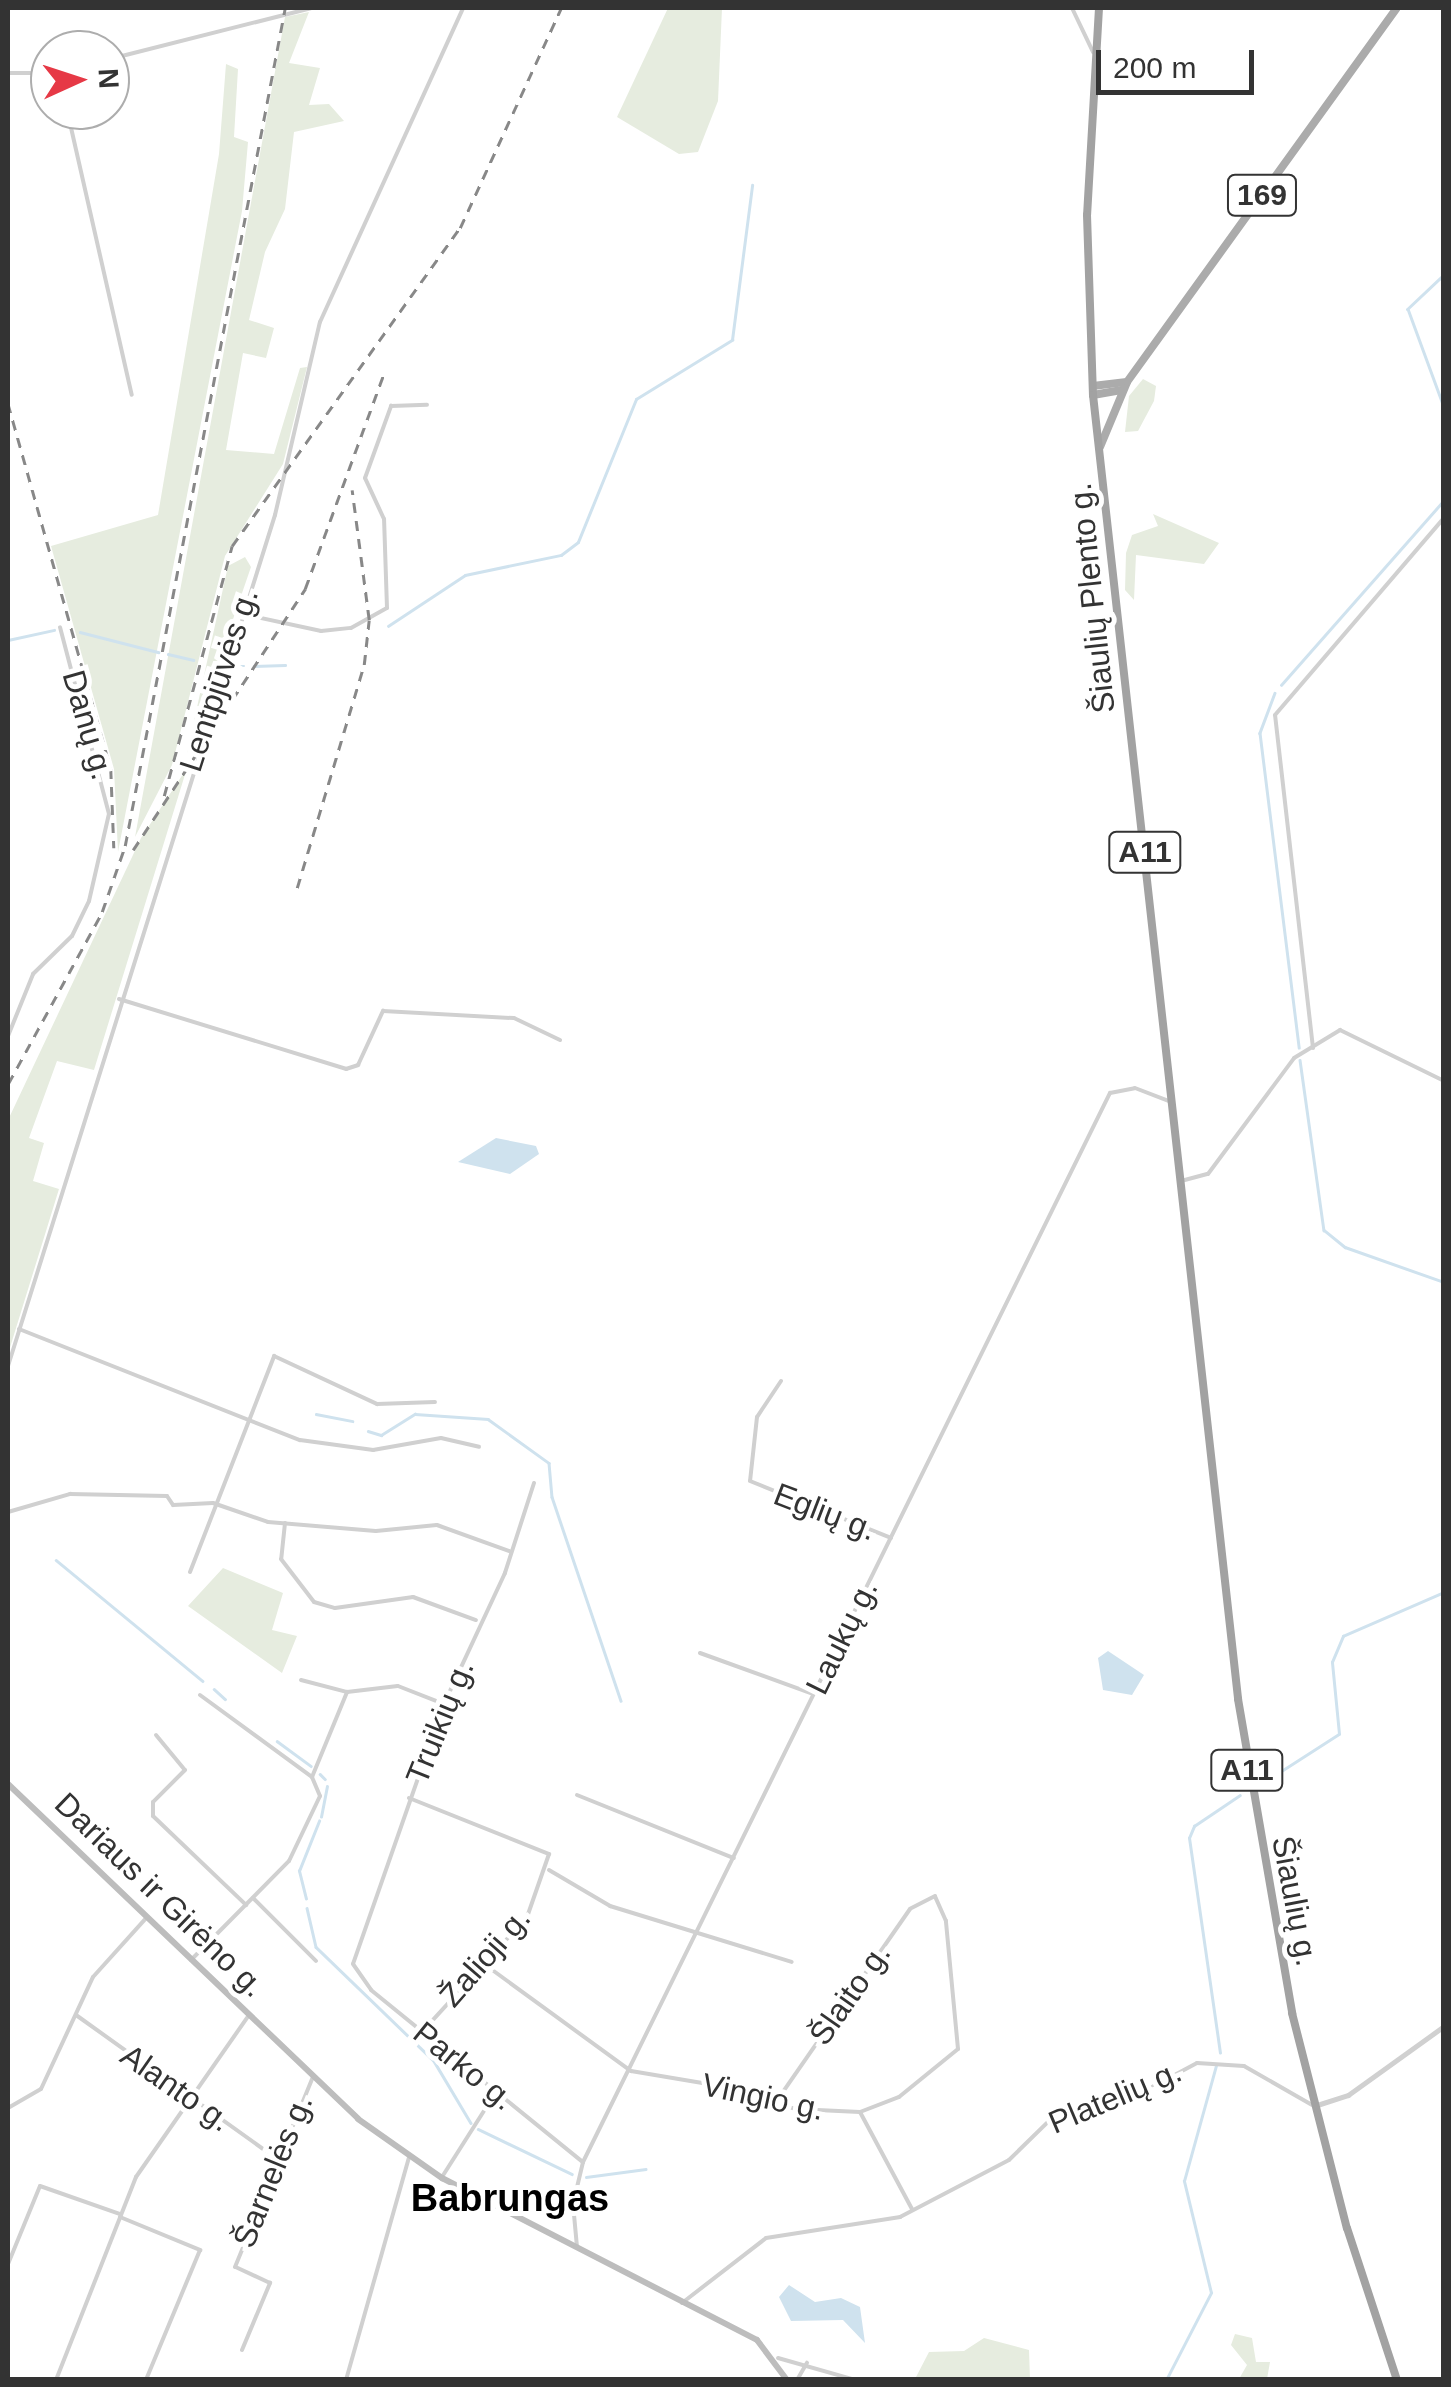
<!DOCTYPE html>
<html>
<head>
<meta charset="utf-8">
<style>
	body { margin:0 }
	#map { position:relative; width:1451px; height:2387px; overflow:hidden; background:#fff; font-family:Helvetica,sans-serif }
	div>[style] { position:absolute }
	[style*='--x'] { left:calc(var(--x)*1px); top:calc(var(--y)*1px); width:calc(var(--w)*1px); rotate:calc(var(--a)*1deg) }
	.green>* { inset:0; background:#e6ecdf }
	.water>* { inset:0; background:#cfe2ee }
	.stream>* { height:2.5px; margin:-1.25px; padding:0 1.25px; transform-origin:1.25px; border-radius:1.25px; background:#cfe2ee }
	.minor>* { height:4px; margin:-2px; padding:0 2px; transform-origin:2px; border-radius:2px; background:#d0d0d0 }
	.tertiary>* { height:5px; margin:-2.5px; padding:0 2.5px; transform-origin:2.5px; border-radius:2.5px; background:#d0d0d0 }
	.secondary>* { height:6px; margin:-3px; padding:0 3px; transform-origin:3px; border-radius:3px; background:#bdbdbd }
	.primary>* { height:8px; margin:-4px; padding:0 4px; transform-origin:4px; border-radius:4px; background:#ababab }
	.trunk>* { height:8px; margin:-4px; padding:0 4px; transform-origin:4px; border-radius:4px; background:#a2a2a2 }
	.rail>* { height:2.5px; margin-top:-1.25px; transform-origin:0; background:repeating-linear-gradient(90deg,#888 0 10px,transparent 0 18px) }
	span { translate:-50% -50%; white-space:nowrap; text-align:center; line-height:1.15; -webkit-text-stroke:10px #fff; paint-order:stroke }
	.shield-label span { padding:2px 8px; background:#fff; border:2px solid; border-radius:8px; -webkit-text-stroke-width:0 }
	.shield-label { font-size:30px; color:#333; font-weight:700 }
	.street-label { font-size:32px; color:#333 }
	.quarter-label { font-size:38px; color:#000; font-weight:700 }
	.frame { position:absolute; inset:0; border:10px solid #333; pointer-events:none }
	.north { position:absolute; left:30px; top:30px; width:100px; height:100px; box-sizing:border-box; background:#fff; border:2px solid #adadad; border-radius:50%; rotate:87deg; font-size:28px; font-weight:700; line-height:40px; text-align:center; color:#333 }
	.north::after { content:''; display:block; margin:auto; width:35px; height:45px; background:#e63946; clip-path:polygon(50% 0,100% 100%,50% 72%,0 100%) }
	.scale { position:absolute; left:1096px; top:50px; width:158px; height:45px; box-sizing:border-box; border:5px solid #333; border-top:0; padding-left:12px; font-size:30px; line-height:35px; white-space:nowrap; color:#333; -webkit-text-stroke:8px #fff; paint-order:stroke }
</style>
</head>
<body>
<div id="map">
	<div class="green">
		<i style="clip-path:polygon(668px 8px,722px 8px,718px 101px,698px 152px,679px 154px,617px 117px)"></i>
		<i style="clip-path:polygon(309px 12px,289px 63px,320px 68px,309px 105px,329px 104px,344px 121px,294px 132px,285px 209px,265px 252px,249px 320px,274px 328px,266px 358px,243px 353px,226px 450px,274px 454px,300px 368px,307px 367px,283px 464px,225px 556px,172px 765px,135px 837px,285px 17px)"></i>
		<i style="clip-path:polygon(226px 64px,238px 69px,234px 137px,248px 142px,242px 211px,118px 852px,114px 769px,51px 546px,158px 515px,219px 154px)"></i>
		<i style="clip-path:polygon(1143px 379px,1156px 386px,1154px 401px,1138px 431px,1125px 432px,1129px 396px)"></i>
		<i style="clip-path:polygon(1153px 514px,1219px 543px,1204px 564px,1136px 555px,1134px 600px,1125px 590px,1126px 553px,1132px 535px,1158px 526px)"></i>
		<i style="clip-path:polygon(245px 557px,251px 567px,187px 753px,228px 566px)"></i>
		<i style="clip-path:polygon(187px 768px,94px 1070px,57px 1061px,29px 1138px,44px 1143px,33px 1181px,59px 1189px,8px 1354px,8px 1120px,141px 838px)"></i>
		<i style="clip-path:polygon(223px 1568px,283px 1593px,272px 1630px,297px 1636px,282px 1673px,188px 1606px)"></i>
		<i style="clip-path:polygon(1235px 2334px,1252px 2338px,1256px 2362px,1270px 2362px,1267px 2379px,1239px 2379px,1247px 2365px,1231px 2345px)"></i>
		<i style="clip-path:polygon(984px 2338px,1029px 2350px,1030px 2379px,915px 2379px,929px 2352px,964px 2351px)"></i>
	</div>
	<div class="water">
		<i style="clip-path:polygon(496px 1138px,536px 1146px,539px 1154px,510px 1174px,458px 1162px)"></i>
		<i style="clip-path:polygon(1108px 1651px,1144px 1675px,1132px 1695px,1103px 1690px,1098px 1658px)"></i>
		<i style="clip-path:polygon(789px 2285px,815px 2302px,841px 2298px,860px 2307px,865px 2343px,843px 2320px,791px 2321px,779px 2297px)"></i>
	</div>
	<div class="stream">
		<i style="--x:1444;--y:275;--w:50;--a:136.6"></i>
		<i style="--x:1408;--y:309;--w:104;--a:69.8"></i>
		<i style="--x:388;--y:626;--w:92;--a:-33.5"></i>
		<i style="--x:465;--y:575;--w:98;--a:-11.8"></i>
		<i style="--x:561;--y:555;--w:21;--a:-37"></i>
		<i style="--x:578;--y:542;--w:154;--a:-67.9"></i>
		<i style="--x:636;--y:399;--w:113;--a:-31.6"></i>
		<i style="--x:732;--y:340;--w:156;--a:-82.6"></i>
		<i style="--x:80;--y:632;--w:81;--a:14.4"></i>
		<i style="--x:8;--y:640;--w:47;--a:-12.3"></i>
		<i style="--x:168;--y:654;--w:26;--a:13"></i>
		<i style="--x:230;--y:666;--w:14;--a:0"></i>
		<i style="--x:254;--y:666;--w:31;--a:-2"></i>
		<i style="--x:1281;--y:685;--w:247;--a:-48.6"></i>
		<i style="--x:1275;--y:693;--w:43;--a:110.6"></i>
		<i style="--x:1260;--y:733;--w:317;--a:82.9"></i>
		<i style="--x:1300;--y:1060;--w:172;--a:82"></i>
		<i style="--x:1324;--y:1230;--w:27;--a:39"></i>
		<i style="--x:1345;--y:1247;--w:105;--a:19.5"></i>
		<i style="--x:316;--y:1414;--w:37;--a:11"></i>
		<i style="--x:368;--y:1431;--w:14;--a:17"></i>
		<i style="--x:381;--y:1435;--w:40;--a:-32"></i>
		<i style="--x:415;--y:1414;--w:73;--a:3.9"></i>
		<i style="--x:488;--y:1419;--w:75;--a:35.8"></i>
		<i style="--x:549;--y:1463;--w:34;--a:85"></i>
		<i style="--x:552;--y:1497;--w:215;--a:71.3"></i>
		<i style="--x:56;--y:1560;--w:190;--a:39.5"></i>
		<i style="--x:214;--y:1689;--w:15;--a:42"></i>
		<i style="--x:277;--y:1741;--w:42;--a:36.3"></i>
		<i style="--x:320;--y:1774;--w:7;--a:45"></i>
		<i style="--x:1258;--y:1786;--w:96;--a:-32.7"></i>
		<i style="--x:1339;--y:1734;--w:72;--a:-95.6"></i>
		<i style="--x:1332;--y:1662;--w:28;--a:-67"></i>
		<i style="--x:1343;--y:1636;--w:110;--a:-23.5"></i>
		<i style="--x:321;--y:1817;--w:31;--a:-79"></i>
		<i style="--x:306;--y:1899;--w:29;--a:-104"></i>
		<i style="--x:299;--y:1871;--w:54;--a:-68.2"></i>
		<i style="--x:307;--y:1908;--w:40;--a:77"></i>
		<i style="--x:316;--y:1947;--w:164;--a:44"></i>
		<i style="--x:434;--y:2061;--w:72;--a:59.2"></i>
		<i style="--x:1220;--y:2053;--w:217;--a:-98.2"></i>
		<i style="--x:1189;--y:1838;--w:13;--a:-67"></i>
		<i style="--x:1194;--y:1826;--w:55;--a:-34"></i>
		<i style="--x:478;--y:2129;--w:104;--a:25.6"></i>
		<i style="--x:586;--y:2177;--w:60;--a:-7.7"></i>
		<i style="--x:1166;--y:2380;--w:98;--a:-62.7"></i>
		<i style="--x:1211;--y:2293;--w:115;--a:-103.6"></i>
		<i style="--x:1184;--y:2181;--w:119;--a:-74.5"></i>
	</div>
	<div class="minor">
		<i style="--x:1072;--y:8;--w:49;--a:64.5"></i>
		<i style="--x:110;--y:59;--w:207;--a:-14.2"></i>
		<i style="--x:8;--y:73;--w:42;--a:0"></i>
		<i style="--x:67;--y:110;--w:292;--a:77.2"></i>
		<i style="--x:242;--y:614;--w:81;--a:12.1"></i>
		<i style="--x:321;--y:631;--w:30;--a:-6"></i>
		<i style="--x:351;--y:628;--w:41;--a:-29.1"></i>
		<i style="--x:387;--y:608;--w:89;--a:-91.9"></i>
		<i style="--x:384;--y:519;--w:45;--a:-114.9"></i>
		<i style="--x:365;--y:478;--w:77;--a:-70.1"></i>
		<i style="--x:391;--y:406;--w:36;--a:-2"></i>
		<i style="--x:119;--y:999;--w:238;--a:17.1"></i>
		<i style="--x:346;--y:1069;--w:13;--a:-18"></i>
		<i style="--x:358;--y:1065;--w:60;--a:-65.2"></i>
		<i style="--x:383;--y:1011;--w:131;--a:3.1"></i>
		<i style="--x:514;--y:1018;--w:51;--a:25.6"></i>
		<i style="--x:8;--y:1036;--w:67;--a:-68"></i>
		<i style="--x:33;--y:974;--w:54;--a:-44.3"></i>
		<i style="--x:72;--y:936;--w:39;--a:-64"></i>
		<i style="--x:89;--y:901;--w:89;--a:-77.1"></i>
		<i style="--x:109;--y:814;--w:193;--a:-104.7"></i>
		<i style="--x:1313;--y:1048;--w:335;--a:-96.5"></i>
		<i style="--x:1275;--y:715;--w:260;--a:-49.4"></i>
		<i style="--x:1181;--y:1181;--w:28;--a:-15"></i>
		<i style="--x:1208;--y:1174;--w:144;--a:-53.4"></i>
		<i style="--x:1294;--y:1058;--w:54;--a:-31.3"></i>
		<i style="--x:1340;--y:1030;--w:116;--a:26.1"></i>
		<i style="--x:19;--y:1329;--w:302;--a:21.6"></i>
		<i style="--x:300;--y:1440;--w:74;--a:7.8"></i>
		<i style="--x:373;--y:1450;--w:69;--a:-10"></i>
		<i style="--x:441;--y:1438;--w:39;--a:13"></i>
		<i style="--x:8;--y:1366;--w:892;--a:-72.58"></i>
		<i style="--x:275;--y:515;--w:198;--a:-76.9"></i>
		<i style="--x:320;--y:322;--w:345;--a:-65.5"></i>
		<i style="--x:781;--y:1381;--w:43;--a:123.7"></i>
		<i style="--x:757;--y:1417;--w:64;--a:96.2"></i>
		<i style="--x:750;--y:1481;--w:152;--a:22"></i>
		<i style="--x:534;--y:1483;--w:95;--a:107.9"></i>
		<i style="--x:505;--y:1573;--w:145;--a:115"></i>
		<i style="--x:444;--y:1704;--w:275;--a:109.3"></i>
		<i style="--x:353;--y:1964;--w:32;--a:55"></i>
		<i style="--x:371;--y:1990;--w:273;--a:39.1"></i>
		<i style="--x:8;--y:1512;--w:65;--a:-16.2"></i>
		<i style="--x:70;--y:1494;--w:97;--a:1.2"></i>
		<i style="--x:167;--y:1496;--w:11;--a:56"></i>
		<i style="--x:173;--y:1505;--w:40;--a:-2.9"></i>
		<i style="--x:213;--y:1503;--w:58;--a:19.1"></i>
		<i style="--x:268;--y:1522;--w:108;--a:4.8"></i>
		<i style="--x:376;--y:1531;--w:61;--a:-5.6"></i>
		<i style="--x:437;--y:1525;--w:77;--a:19.9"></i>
		<i style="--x:285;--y:1523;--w:36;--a:96"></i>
		<i style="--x:281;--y:1559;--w:54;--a:52.5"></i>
		<i style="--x:314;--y:1602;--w:22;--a:16"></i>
		<i style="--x:335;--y:1608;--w:79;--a:-8"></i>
		<i style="--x:413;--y:1597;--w:67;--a:20.1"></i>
		<i style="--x:190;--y:1572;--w:232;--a:-68.7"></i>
		<i style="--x:274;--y:1356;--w:114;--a:25"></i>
		<i style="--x:377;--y:1404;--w:58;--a:-2"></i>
		<i style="--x:700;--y:1653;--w:120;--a:19.9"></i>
		<i style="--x:301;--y:1680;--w:48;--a:14.6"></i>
		<i style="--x:347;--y:1692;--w:51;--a:-6.7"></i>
		<i style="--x:398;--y:1686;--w:49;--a:21.4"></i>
		<i style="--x:200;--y:1695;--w:139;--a:36.2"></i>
		<i style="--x:156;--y:1735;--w:45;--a:50.4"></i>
		<i style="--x:185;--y:1770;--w:45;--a:135"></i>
		<i style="--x:153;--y:1802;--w:14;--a:90"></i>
		<i style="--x:153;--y:1816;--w:129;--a:43.7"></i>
		<i style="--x:577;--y:1795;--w:169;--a:21.9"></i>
		<i style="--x:409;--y:1798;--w:151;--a:21.8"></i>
		<i style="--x:549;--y:1854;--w:67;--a:109.2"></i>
		<i style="--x:527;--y:1917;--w:154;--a:132.4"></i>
		<i style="--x:549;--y:1870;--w:71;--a:30.5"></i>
		<i style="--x:610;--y:1906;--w:190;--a:17.1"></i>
		<i style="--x:253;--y:1898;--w:89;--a:45"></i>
		<i style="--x:191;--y:1960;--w:139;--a:-45.3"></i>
		<i style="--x:289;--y:1861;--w:72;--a:-64.5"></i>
		<i style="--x:320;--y:1796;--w:21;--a:-113"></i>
		<i style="--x:312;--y:1777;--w:92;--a:-67.6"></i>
		<i style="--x:480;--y:1961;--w:187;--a:36.1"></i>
		<i style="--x:631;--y:2071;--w:101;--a:9.6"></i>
		<i style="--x:731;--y:2088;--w:46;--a:18.8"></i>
		<i style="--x:775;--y:2103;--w:22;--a:16"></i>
		<i style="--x:796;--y:2109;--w:64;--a:2.7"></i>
		<i style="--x:860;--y:2112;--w:42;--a:-21"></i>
		<i style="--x:899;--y:2097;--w:76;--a:-39.1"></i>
		<i style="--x:958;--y:2049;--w:129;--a:-95.4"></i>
		<i style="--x:946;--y:1921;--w:27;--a:-114"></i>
		<i style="--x:935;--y:1896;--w:28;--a:153"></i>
		<i style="--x:910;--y:1909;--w:236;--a:124.8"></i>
		<i style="--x:76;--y:2015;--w:247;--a:35.6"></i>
		<i style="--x:8;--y:2108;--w:38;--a:-30"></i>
		<i style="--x:41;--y:2089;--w:123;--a:-65.1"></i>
		<i style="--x:93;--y:1977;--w:81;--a:-48"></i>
		<i style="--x:860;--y:2112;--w:110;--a:61.8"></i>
		<i style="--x:442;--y:2177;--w:101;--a:-57.6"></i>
		<i style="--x:120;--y:2217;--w:87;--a:22.4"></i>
		<i style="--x:200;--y:2250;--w:141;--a:112.6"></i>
		<i style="--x:577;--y:2247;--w:43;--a:-95.3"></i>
		<i style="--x:573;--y:2204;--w:43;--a:-76.6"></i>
		<i style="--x:583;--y:2162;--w:1192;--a:-63.76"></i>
		<i style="--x:1110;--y:1093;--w:25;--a:-11"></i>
		<i style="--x:1135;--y:1088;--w:40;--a:21"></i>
		<i style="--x:8;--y:2264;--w:84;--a:-67.7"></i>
		<i style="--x:40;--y:2186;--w:85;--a:19.3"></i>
		<i style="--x:682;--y:2303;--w:106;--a:-37.7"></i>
		<i style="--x:766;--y:2238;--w:136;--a:-8.9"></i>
		<i style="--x:900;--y:2217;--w:123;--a:-27.6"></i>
		<i style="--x:1009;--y:2160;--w:66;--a:-44.4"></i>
		<i style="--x:1056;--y:2114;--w:83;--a:-13.2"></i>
		<i style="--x:1137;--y:2095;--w:68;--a:-28.1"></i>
		<i style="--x:1197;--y:2063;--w:47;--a:3.7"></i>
		<i style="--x:1244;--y:2066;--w:78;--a:29.8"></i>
		<i style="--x:242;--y:2350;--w:73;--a:-67.3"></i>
		<i style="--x:270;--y:2283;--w:38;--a:-155"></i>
		<i style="--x:235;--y:2267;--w:205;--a:-67.7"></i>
		<i style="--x:778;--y:2358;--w:81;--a:15.8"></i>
		<i style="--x:56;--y:2380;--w:218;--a:-68.5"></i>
		<i style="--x:136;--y:2177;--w:198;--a:-55.1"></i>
		<i style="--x:346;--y:2380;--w:232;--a:-74.2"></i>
		<i style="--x:797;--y:2380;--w:20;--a:-60"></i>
	</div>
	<div class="tertiary">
		<i style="--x:1317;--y:2105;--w:33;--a:-18"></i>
		<i style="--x:1348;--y:2095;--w:118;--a:-35.7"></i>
	</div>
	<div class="secondary">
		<i style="--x:8;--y:1784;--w:484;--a:43.7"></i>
		<i style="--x:358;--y:2119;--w:103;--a:35.1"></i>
		<i style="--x:442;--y:2178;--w:354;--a:27.2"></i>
		<i style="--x:757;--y:2340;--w:50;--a:53.1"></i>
	</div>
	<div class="primary">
		<i style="--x:1093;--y:386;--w:34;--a:-7"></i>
		<i style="--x:1093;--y:395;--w:29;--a:-10"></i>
		<i style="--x:1100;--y:447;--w:70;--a:-67.4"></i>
		<i style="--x:1127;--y:382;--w:461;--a:-54.2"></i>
	</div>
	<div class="trunk">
		<i style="--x:1099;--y:8;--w:207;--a:93.3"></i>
		<i style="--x:1087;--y:215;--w:180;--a:88.1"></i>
		<i style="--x:1093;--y:395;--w:1312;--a:83.65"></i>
		<i style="--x:1238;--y:1699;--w:319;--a:80.2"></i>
		<i style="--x:1292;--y:2013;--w:222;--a:75.7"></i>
		<i style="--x:1347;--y:2228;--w:160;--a:71.8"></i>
	</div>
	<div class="rail">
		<i style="--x:8;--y:403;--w:380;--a:74.3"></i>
		<i style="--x:111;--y:769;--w:79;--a:87.8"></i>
		<i style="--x:164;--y:796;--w:259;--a:-74.8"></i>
		<i style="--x:232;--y:546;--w:391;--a:-54.4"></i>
		<i style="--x:460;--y:228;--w:242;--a:-65.3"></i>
		<i style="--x:133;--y:850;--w:313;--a:-56.6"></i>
		<i style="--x:305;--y:589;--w:233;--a:-69.9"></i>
		<i style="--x:297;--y:888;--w:233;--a:-73.3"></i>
		<i style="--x:364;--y:665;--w:45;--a:-83.7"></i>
		<i style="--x:369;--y:620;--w:131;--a:-97.5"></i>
		<i style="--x:8;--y:1084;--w:196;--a:-61.3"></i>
		<i style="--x:102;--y:912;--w:70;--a:-70.8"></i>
		<i style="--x:125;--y:846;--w:853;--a:-79.19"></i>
	</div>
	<div class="shield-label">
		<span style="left:1262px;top:195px">169</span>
		<span style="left:1145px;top:852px">A11</span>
		<span style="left:1247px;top:1770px">A11</span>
	</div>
	<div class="street-label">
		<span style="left:1092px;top:598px;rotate:-96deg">Šiaulių Plento g.</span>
		<span style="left:219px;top:680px;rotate:-72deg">Lentpjūvės g.</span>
		<span style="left:88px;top:725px;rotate:74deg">Danų g.</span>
		<span style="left:825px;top:1512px;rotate:21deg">Eglių g.</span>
		<span style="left:842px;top:1637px;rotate:-64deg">Laukų g.</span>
		<span style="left:440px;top:1722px;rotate:-68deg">Truikių g.</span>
		<span style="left:160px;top:1895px;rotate:44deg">Dariaus ir Girėno g.</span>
		<span style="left:1295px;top:1901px;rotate:79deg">Šiaulių g.</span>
		<span style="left:485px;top:1957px;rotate:-49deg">Žalioji g.</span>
		<span style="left:850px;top:1994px;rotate:-55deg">Šlaito g.</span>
		<span style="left:464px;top:2066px;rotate:39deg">Parko g.</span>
		<span style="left:176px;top:2088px;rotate:35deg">Alanto g.</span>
		<span style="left:763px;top:2097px;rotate:12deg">Vingio g.</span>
		<span style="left:1115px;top:2097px;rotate:-23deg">Platelių g.</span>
		<span style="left:273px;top:2171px;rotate:-68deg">Šarnelės g.</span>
	</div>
	<div class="quarter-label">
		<span style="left:510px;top:2199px">Babrungas</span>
	</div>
	<div class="frame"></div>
	<div class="north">N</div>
	<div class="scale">200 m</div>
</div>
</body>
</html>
